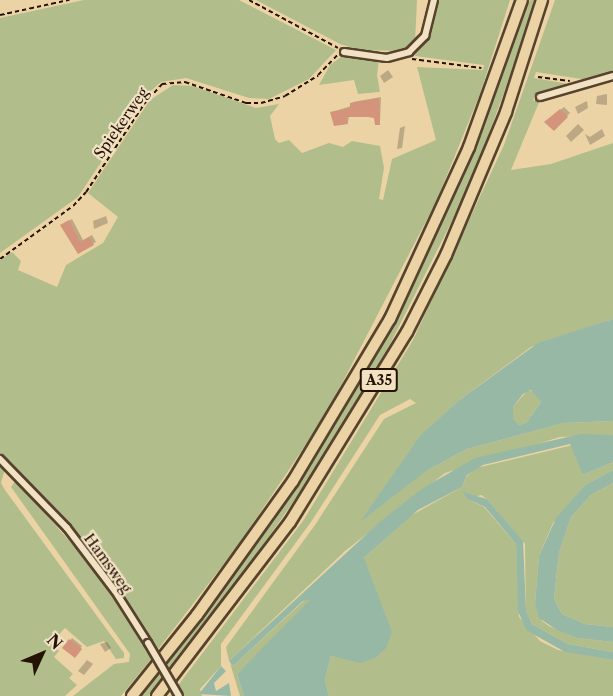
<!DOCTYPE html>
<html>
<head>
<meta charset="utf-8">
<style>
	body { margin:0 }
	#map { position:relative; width:613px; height:696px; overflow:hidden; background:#ebd3a5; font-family:"Libre Caslon Text",serif }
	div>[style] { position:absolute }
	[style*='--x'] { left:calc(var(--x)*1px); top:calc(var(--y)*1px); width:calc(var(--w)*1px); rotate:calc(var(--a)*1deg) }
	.green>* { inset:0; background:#b1be8b }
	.water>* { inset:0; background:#98b8a6 }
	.shadow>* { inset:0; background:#0003 }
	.building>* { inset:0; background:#d4947b }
	.path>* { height:1.5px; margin-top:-0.75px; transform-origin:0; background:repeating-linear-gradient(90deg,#261105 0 4.5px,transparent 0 7.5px) }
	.roads { filter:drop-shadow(2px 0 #57422d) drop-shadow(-2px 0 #57422d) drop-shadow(0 2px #57422d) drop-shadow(0 -2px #57422d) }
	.street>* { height:6px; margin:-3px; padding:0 3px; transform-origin:3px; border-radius:3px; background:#f2e2c4 }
	.highway>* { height:10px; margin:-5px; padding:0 5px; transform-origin:5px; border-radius:5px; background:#ebd3a5 }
	.bridges { filter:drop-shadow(2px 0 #57422d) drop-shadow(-2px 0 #57422d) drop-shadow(0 2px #57422d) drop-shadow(0 -2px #57422d) }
	.street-bridge>* { height:6px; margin:-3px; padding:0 3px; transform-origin:3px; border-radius:3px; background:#f2e2c4 }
	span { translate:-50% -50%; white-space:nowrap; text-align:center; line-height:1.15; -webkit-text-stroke:4.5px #f2e2c4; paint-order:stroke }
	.shield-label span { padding:2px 4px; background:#f2e2c4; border:2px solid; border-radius:4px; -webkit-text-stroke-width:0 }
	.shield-label { font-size:14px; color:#261105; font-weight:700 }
	.street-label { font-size:15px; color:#261105 }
	.north { position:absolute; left:12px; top:624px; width:60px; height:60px; -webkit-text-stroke:4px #f2e2c4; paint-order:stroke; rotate:46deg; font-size:16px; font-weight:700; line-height:24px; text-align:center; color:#261105 }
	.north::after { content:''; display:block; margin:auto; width:21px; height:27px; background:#261105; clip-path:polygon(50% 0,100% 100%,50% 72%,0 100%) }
</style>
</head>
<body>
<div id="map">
	<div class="green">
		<i style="clip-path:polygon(84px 0,239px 0,336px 50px,309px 79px,269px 99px,249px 98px,186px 78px,161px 82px,145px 96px,78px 197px,0 253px,0 18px)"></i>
		<i style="clip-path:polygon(256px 0,417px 0,415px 41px,403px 51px,360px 50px,340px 44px)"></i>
		<i style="clip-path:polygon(437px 0,510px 0,480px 94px,436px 202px,325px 416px,239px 544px,156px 652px,88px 549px,0 454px,0 260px,12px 252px,21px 261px,18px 270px,57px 287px,66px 265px,103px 243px,118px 217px,88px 193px,150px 100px,173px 85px,193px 86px,256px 108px,279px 104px,270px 116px,275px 139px,279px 143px,289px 140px,302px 153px,329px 143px,343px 147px,352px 141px,380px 146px,384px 168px,379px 199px,383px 200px,392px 159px,436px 140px,417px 67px,483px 70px,484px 65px,415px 56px,414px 53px,429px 34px)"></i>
		<i style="clip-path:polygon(530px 0,538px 0,470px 185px,376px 372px,314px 472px,247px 568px,149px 696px,139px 696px,274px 521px,367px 371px,464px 176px)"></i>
		<i style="clip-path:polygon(555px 0,613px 0,613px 73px,588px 80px,536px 72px,534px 78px,574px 85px,535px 95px,533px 101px,540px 100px,511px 170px,551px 164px,613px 143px,613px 319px,531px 347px,458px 401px,420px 437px,426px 471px,467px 449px,564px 423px,613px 421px,613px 435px,560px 437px,445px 473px,345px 551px,229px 661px,226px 647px,315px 525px,384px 419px,416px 403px,410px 399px,380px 415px,311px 522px,221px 644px,221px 666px,200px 689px,202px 696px,170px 696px,303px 521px,413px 340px,504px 145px)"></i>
		<i style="clip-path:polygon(345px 54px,379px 60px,377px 75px,380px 92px,358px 94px,354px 80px,319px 85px,330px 65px)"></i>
		<i style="clip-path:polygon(527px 391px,535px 391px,541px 402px,527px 422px,519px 425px,513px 418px,513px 407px)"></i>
		<i style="clip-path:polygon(573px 445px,583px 475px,613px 462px,613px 470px,585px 485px,553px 523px,539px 556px,535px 603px,542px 621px,549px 626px,577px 638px,613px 642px,613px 652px,568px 644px,532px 624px,526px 610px,525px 544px,487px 499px,481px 495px,467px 499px,484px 507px,516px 544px,519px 617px,540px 641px,558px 650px,613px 660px,613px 696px,329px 696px,325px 680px,331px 656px,360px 662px,382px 652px,363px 559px,412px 515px,462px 487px,467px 476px,476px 468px)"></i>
		<i style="clip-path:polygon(0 464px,5px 469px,1px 483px,5px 490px,124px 653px,124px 658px,116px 659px,104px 641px,87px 647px,65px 628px,51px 643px,59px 651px,54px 657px,73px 674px,69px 678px,77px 685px,65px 696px,0 696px)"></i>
		<i style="clip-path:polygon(16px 480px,98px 574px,151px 659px,121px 696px,73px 696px,114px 664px,129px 662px,130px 654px,11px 487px)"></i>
		<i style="clip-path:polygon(613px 483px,613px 627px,585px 624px,562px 614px,554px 598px,559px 553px,571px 517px,591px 495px)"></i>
		<i style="clip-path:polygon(306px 599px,310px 600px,308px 606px,237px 674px,244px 696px,240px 696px,230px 663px,233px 666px)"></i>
	</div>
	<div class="water">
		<i style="clip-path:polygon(evenodd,613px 319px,613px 421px,564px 423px,467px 449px,426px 471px,360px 522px,420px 436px,458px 401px,538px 343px,613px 319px,531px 390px,541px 402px,527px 422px,519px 425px,513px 418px,513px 407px,523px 394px,531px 390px)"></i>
		<i style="clip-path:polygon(581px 434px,613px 435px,613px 462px,583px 475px,570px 444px,483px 465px,467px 475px,462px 487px,418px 510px,364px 558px,392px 632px,386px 648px,375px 658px,360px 663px,331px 656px,325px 680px,329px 696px,244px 696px,237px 674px,310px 600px,303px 601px,233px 666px,229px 661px,382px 520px,423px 488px,475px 458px)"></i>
		<i style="clip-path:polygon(613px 470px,613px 483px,591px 495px,571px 517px,559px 553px,554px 598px,562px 614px,585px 624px,613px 627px,613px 642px,577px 638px,557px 630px,539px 618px,535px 603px,539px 556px,556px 518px,585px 485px)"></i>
		<i style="clip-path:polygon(463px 492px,487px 499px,523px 541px,526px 610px,532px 624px,568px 644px,613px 652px,613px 660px,565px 652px,526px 630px,518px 611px,516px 544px,485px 507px,467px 499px)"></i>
		<i style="clip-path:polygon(221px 666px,226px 671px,214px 683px,216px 691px,229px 683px,231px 696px,199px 694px)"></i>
	</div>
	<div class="shadow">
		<i style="clip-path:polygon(388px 70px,393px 77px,384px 83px,380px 76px)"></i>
		<i style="clip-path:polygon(607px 94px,607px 105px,596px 104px,597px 96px)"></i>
		<i style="clip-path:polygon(381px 97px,380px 123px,376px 117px,349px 116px,348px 122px,332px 112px,351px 106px,353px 102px)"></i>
		<i style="clip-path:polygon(587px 101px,588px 108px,578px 114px,575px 107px)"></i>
		<i style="clip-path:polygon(564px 107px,570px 113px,554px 129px,549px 119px)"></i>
		<i style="clip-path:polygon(578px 124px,584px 130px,571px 142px,566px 136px)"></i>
		<i style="clip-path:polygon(405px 126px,402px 148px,397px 149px,400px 128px)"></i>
		<i style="clip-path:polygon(602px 129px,605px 136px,590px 145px,585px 134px,590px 137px)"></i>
		<i style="clip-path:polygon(106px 216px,108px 223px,94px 229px,93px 221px)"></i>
		<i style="clip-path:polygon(72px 219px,83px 240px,92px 235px,96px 242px,79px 252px,64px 223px)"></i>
		<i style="clip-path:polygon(72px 638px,82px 646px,75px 656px,64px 648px)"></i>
		<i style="clip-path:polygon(107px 642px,111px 648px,105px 652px,100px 644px)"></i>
		<i style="clip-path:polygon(87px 660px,93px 664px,84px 675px,78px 671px)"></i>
	</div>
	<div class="building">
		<i style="clip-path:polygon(379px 98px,380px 125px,375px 125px,374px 118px,368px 117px,347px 117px,348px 124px,334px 126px,330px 112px,350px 108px,350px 103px)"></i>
		<i style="clip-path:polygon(560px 109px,568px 117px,554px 131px,544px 122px)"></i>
		<i style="clip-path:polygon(69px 220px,80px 242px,89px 237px,94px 245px,78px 254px,60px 225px)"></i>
		<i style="clip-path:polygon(69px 639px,82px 649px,75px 658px,62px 648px)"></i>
	</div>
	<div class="path">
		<i style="--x:249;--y:0;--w:101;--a:28.3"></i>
		<i style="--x:0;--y:15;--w:71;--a:-12.3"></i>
		<i style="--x:412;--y:59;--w:70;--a:7.4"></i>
		<i style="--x:538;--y:77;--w:32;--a:7"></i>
		<i style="--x:0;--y:259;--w:90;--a:-36"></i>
		<i style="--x:73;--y:206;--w:19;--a:-47"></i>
		<i style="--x:86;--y:192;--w:105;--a:-56.6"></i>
		<i style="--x:144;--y:104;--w:27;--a:-48"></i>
		<i style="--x:162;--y:84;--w:23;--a:-5"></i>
		<i style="--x:185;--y:82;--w:65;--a:19"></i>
		<i style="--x:246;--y:103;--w:15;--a:0"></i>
		<i style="--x:261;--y:103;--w:25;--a:-16"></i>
		<i style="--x:285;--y:96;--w:39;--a:-32"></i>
		<i style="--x:318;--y:75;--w:30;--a:-46"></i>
	</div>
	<div class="roads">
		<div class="street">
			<i style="--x:344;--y:52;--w:43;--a:7.9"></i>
			<i style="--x:387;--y:58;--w:23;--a:-15"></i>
			<i style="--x:409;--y:52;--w:23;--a:-45"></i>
			<i style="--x:425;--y:36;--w:37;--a:-76"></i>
			<i style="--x:540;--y:97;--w:76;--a:-16"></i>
			<i style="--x:0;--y:459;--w:96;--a:45.8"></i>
			<i style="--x:67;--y:528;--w:79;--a:52.7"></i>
			<i style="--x:115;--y:591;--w:62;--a:57.6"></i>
		</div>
		<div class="highway">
			<i style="--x:132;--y:696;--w:104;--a:-51.3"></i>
			<i style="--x:197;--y:615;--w:165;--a:-54.4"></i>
			<i style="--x:293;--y:481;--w:189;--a:-59.1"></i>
			<i style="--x:390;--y:319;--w:189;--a:-65.3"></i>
			<i style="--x:469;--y:147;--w:156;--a:-70.2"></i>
			<i style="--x:157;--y:696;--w:219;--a:-52.6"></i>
			<i style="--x:290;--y:522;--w:223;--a:-58.4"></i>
			<i style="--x:407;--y:332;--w:86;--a:-63.1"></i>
			<i style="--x:446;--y:255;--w:155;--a:-67.2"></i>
			<i style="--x:506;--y:112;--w:118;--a:-72.2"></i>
		</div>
	</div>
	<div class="bridges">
		<div class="street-bridge">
			<i style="--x:148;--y:643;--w:61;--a:59.7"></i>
		</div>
	</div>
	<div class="shield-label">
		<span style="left:379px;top:380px">A35</span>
	</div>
	<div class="street-label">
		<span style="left:121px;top:123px;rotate:-55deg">Spiekerweg</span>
		<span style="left:108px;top:563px;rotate:54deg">Hamsweg</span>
	</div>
	<div class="north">N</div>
</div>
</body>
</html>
